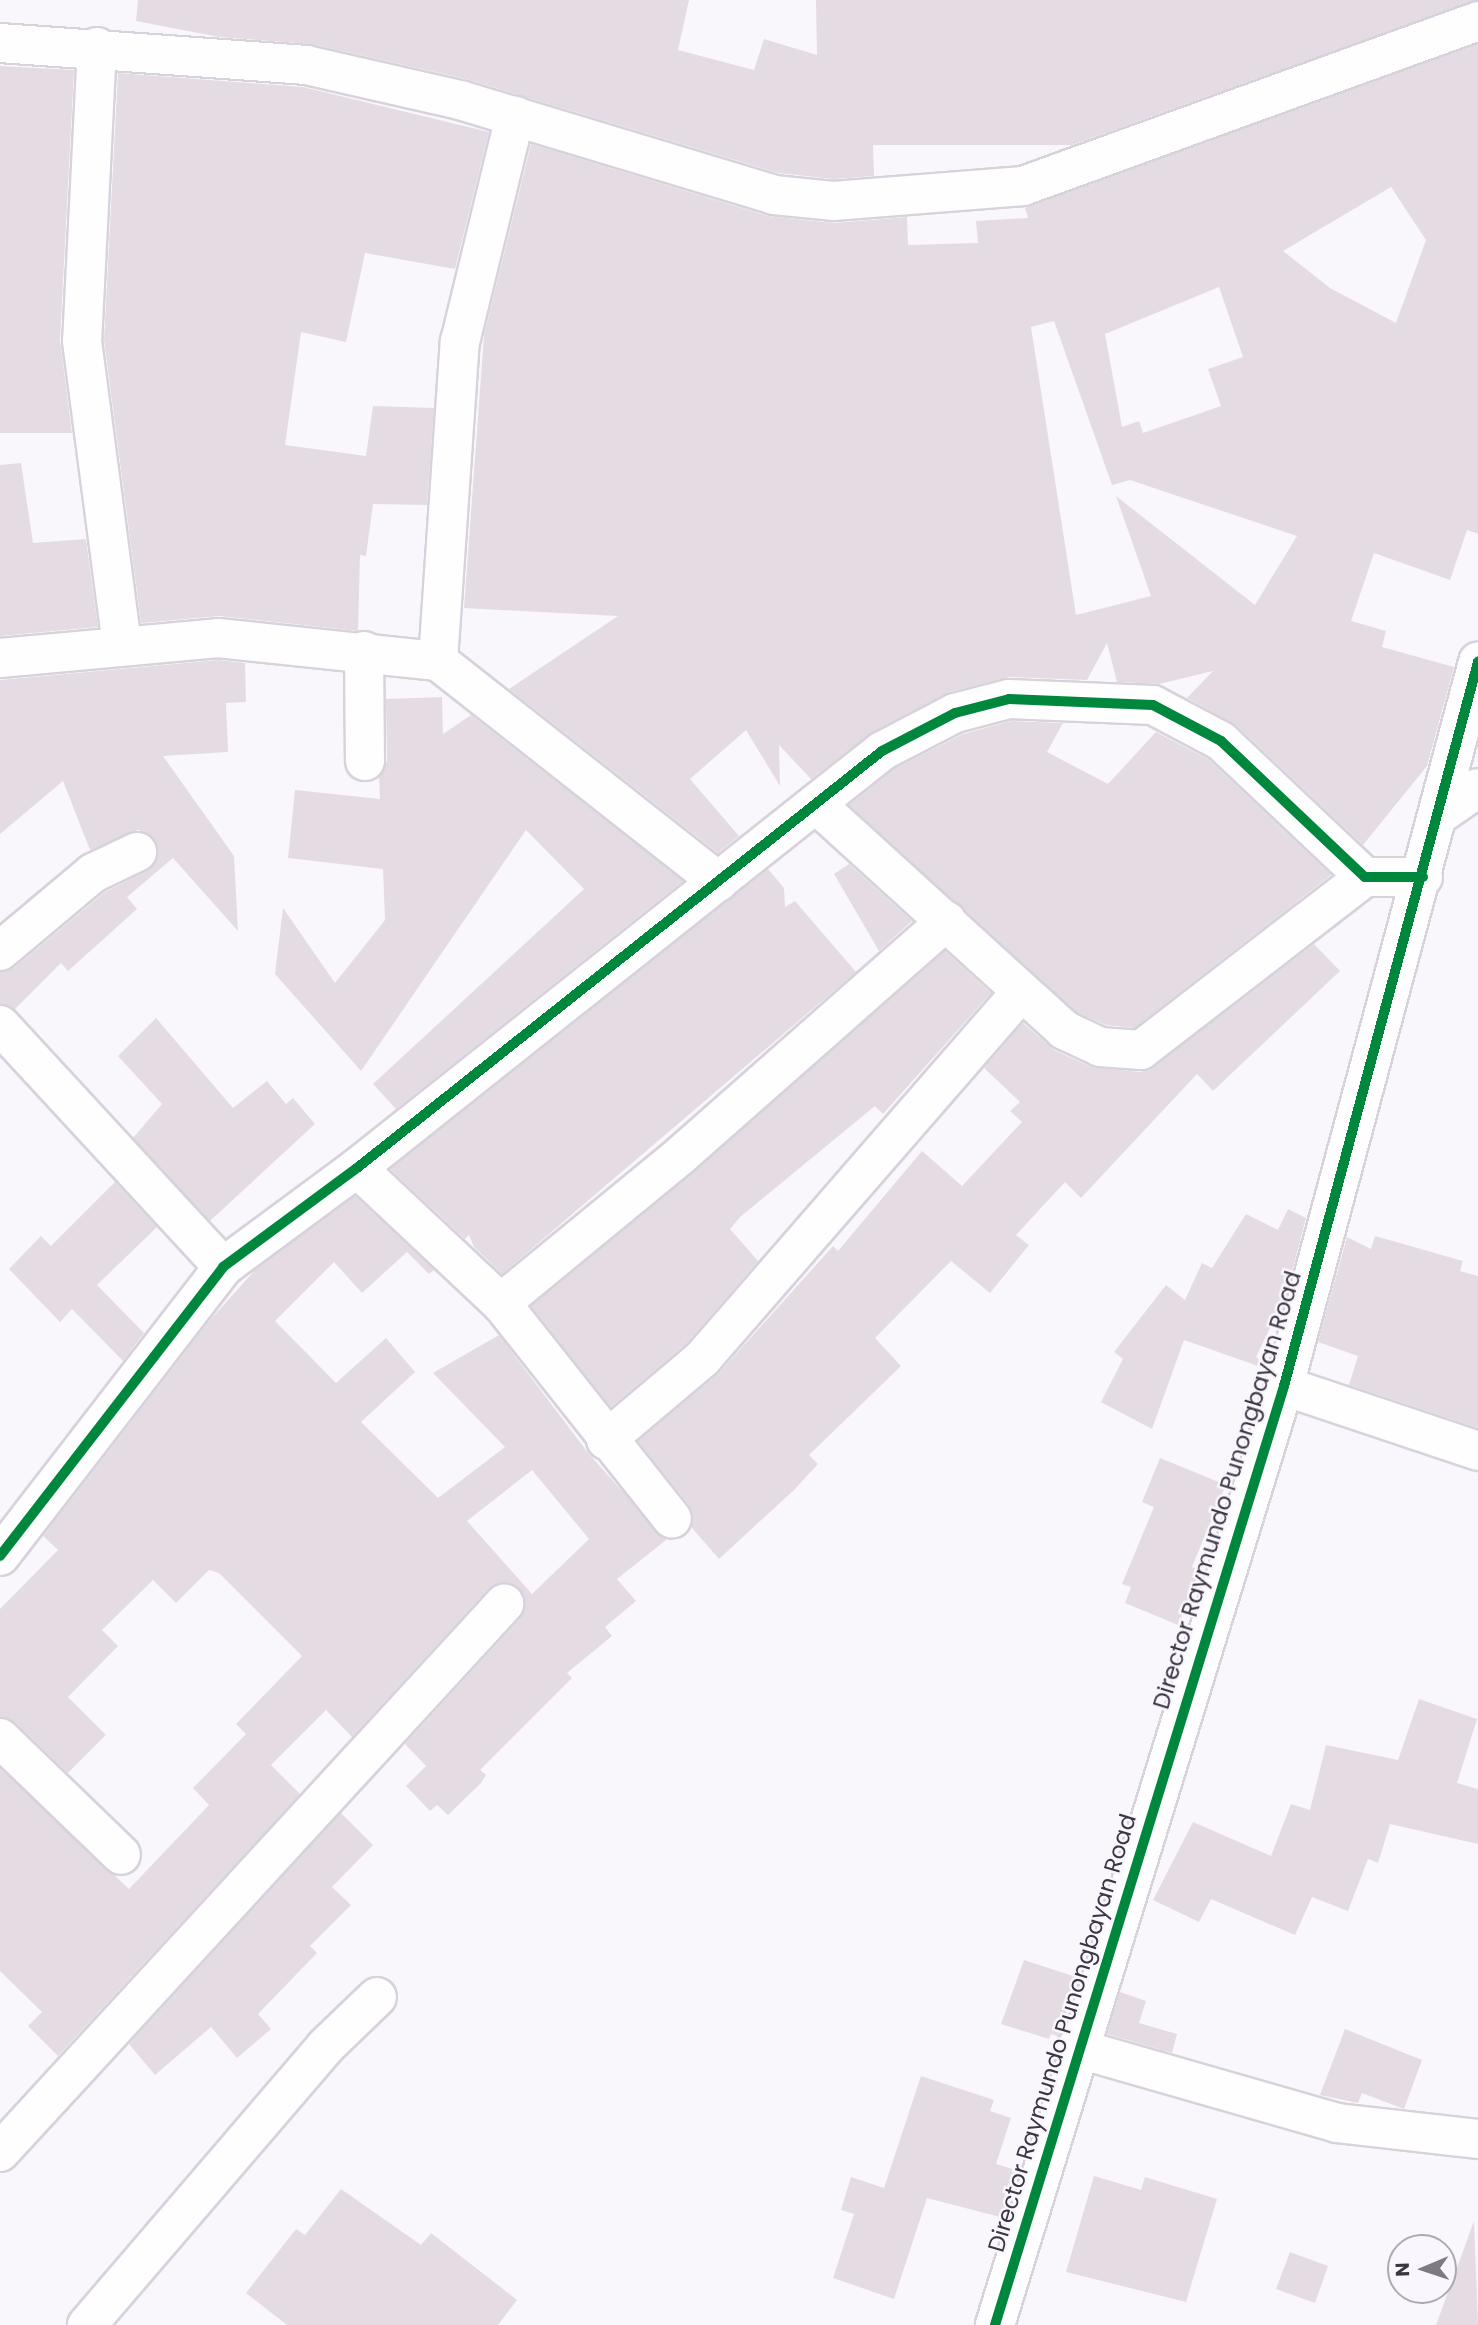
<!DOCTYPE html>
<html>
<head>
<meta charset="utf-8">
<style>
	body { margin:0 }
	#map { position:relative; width:1478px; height:2325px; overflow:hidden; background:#f9f7fc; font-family:Poppins,sans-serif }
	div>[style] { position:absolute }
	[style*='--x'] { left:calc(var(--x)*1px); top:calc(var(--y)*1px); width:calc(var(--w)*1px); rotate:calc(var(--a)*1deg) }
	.building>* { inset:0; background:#e5dce3 }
	.roads { filter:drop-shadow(2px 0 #d7d2dc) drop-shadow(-2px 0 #d7d2dc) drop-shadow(0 2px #d7d2dc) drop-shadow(0 -2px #d7d2dc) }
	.minor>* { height:38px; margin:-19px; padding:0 19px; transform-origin:19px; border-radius:19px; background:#fefeff }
	.tertiary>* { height:38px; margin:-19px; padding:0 19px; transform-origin:19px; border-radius:19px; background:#fefeff }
	.cycleway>* { height:10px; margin:-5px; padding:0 5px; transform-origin:5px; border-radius:5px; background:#00873e }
	span { translate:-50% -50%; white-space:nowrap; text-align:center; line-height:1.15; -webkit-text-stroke:5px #f9f6fd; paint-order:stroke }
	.street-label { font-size:23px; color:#3c3643 }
	.north { position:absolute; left:1387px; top:2234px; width:70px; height:70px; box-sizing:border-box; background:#f9f6fd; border:2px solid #ada9b3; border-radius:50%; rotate:268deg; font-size:19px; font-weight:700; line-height:28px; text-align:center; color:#3c3643 }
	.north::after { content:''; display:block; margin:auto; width:24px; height:32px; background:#7e7a84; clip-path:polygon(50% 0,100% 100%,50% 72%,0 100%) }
</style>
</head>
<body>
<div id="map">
	<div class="building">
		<i style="clip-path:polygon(138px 0,689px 0,678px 50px,754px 70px,764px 39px,817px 55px,816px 0,1475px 0,1072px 145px,873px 145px,874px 176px,833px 179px,778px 173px,466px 79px,311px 44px,219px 37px,136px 21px)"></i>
		<i style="clip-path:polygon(evenodd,1478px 44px,1478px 534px,1467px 530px,1450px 580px,1374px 553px,1351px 621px,1386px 631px,1382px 647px,1454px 667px,1427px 766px,1363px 845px,1236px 725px,1187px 698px,1213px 671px,1159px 684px,1117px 682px,1107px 643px,1087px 680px,1010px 677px,949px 692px,872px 732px,811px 779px,779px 745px,780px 786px,746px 730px,690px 779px,739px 836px,718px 853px,509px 689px,618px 616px,464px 608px,484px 335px,531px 144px,768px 216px,834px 223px,907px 217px,908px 245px,978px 243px,976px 221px,1028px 218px,1025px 208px,1478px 44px,1391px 187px,1426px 240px,1396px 323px,1330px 288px,1283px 251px,1391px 187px,1478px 44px,1219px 287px,1243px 357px,1208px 369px,1221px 406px,1143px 433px,1139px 421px,1122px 427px,1105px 334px,1219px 287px,1478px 44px,1054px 321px,1112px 485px,1130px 480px,1297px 536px,1255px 605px,1116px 496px,1151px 596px,1076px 615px,1031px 327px,1054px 321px)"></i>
		<i style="clip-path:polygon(0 66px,74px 70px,60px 340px,72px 433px,0 433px)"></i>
		<i style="clip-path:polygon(118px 73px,303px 87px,489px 132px,455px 269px,365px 253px,346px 342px,301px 332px,285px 445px,366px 456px,373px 406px,434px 408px,427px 505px,373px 504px,366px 556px,360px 555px,358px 631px,220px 616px,141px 623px,104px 340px)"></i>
		<i style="clip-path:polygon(21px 463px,33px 543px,86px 539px,98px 627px,0 636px,0 465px)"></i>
		<i style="clip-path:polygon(218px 660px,245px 663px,246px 702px,226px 703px,228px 752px,163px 756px,234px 856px,238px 931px,173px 858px,127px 897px,137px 909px,68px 971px,61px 963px,15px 1009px,0 1004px,0 972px,14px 968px,105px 892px,147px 871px,159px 853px,150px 834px,138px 830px,90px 850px,63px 781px,0 834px,0 680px)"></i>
		<i style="clip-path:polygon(442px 697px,443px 734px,471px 715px,683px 881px,396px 1109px,373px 1084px,584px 889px,526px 830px,361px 1071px,275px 974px,283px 908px,335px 983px,385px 920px,383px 869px,288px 858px,295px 790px,380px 799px,379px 777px,387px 761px,386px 699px)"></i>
		<i style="clip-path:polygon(1011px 721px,1063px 723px,1047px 752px,1108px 784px,1156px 732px,1208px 759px,1331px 875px,1134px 1028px,1106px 1025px,1076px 1012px,849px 805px,894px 769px,963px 734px)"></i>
		<i style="clip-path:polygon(849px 864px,912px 921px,879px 951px,834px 874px)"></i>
		<i style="clip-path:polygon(768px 869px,784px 888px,785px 907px,795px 901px,856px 972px,502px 1274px,474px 1247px,469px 1235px,465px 1239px,390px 1169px)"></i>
		<i style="clip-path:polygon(1314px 944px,1340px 971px,1213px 1091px,1197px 1074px,1081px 1198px,1065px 1182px,1016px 1235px,1029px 1245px,990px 1293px,951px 1261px,875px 1338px,901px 1366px,809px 1455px,818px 1464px,794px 1490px,719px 1559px,692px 1528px,689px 1505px,638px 1441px,718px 1374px,833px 1246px,838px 1251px,922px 1151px,962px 1186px,1022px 1122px,1010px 1111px,1020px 1102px,984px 1068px,1023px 1023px,1054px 1050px,1091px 1067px,1140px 1072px,1154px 1067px)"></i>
		<i style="clip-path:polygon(945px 951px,991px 993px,883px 1114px,875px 1106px,740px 1217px,730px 1229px,758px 1261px,687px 1343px,611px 1407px,531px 1306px,695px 1171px)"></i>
		<i style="clip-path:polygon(156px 1018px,233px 1108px,267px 1081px,286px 1104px,293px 1098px,315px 1124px,210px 1221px,133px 1138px,162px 1104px,118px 1056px)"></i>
		<i style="clip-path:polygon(115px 1182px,157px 1227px,97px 1285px,144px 1333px,123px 1361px,72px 1309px,60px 1322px,9px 1269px,41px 1236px,51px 1246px)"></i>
		<i style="clip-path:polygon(evenodd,355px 1196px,434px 1270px,429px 1274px,407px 1252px,362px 1293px,334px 1262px,275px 1321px,336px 1383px,386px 1338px,415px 1372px,361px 1422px,438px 1498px,505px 1447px,433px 1373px,499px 1335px,589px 1454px,666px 1540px,617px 1579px,636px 1601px,605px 1627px,612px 1636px,567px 1673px,572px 1678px,480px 1770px,486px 1775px,481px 1783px,448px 1815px,437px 1805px,430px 1811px,406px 1786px,426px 1766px,405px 1744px,520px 1619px,525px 1598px,518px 1588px,498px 1583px,488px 1589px,352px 1737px,326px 1710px,271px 1765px,300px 1794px,58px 2056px,28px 2026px,42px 2012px,0 1971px,0 1768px,129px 1889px,209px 1805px,193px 1788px,246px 1734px,236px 1724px,302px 1656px,219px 1573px,209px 1570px,176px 1603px,153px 1580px,102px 1630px,118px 1646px,68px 1697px,106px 1735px,68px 1773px,15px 1722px,0 1717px,0 1609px,58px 1550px,43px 1536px,210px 1320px,256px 1269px,355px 1196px,532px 1470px,589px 1539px,532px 1594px,467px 1521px,532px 1470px)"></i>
		<i style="clip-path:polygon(1288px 1209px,1306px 1218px,1277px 1329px,1271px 1326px,1256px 1357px,1263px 1363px,1261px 1367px,1184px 1340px,1152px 1429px,1101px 1402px,1123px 1359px,1114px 1352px,1166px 1285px,1185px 1300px,1202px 1263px,1212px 1268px,1246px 1214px,1278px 1230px)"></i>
		<i style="clip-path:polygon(1375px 1236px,1463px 1261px,1460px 1271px,1478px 1276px,1478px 1428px,1349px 1385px,1358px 1356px,1318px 1342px,1347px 1237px,1371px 1249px)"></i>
		<i style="clip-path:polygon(1160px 1458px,1226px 1485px,1192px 1567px,1200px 1571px,1178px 1625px,1125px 1603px,1131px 1587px,1122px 1584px,1154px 1507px,1142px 1502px)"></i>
		<i style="clip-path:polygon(1419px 1699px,1477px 1719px,1457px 1783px,1478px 1789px,1478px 1844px,1390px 1824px,1378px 1863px,1368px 1859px,1348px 1911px,1312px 1897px,1295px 1935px,1211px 1899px,1199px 1922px,1153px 1900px,1193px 1822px,1271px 1856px,1291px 1804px,1310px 1810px,1326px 1745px,1398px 1760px)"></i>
		<i style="clip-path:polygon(341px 1813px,373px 1845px,332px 1887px,351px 1905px,310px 1946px,317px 1953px,258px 2014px,271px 2029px,237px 2058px,211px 2027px,155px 2075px,129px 2044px)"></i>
		<i style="clip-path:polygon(1024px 1960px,1079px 1978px,1058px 2036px,1051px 2034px,1049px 2039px,1001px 2024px)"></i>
		<i style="clip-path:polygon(1120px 1992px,1146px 2001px,1139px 2023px,1177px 2034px,1172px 2053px,1107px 2034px)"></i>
		<i style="clip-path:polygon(1345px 2029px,1422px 2060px,1404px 2109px,1362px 2093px,1358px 2103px,1320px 2095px)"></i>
		<i style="clip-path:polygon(921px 2076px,994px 2100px,990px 2111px,1011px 2118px,996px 2164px,1019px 2171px,1004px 2218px,927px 2198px,894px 2299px,833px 2278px,854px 2214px,841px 2210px,851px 2177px,884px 2188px)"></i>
		<i style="clip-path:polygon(1094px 2176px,1141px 2190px,1145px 2177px,1217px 2199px,1186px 2302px,1066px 2272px)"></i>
		<i style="clip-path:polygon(341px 2189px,421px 2245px,431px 2233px,517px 2300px,498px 2325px,287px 2325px,246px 2293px,296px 2229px,305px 2235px)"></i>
		<i style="clip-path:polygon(1474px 2221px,1478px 2325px,1436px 2325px)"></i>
		<i style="clip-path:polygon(1290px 2252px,1328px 2266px,1315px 2303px,1276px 2289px)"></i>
	</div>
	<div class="roads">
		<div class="minor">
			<i style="--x:0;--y:43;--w:307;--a:4.1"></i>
			<i style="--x:306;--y:65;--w:158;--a:12.8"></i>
			<i style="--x:460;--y:100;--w:328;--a:16.8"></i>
			<i style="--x:774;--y:195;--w:59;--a:5.8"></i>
			<i style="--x:833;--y:201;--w:191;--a:-4.5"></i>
			<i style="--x:1023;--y:186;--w:484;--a:-19.9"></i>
			<i style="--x:97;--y:47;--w:294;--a:92.9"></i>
			<i style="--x:82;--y:341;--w:306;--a:82.5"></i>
			<i style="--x:364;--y:651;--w:110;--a:89.5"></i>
			<i style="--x:0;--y:658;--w:219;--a:-5.2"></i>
			<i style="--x:218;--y:638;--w:221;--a:6"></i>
			<i style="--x:438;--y:661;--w:357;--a:38.2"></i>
			<i style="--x:438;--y:661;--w:320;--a:-86.1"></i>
			<i style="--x:460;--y:342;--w:233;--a:-76.3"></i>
			<i style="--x:816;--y:804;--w:336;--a:42.3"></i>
			<i style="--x:1064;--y:1030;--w:40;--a:25"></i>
			<i style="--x:1100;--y:1047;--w:41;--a:4.2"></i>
			<i style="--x:1141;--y:1050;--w:283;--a:-37.7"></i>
			<i style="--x:1439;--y:815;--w:47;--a:-34.7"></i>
			<i style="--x:0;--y:951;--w:121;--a:-40"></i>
			<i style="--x:93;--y:873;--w:49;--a:-25.5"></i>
			<i style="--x:0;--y:1025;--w:329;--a:47.3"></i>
			<i style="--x:357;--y:1168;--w:197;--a:43.2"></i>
			<i style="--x:501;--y:1303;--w:275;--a:51.6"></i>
			<i style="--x:501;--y:1303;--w:233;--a:-39.4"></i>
			<i style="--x:681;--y:1155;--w:354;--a:-41.4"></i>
			<i style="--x:1284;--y:1386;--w:205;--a:18.5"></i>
			<i style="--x:606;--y:1440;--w:126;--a:-40.2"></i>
			<i style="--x:702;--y:1359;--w:486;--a:-49"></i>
			<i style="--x:0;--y:1556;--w:365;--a:-52.3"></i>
			<i style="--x:223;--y:1267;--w:167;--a:-36.5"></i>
			<i style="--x:357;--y:1168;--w:670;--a:-38.46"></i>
			<i style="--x:882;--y:751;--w:82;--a:-27.5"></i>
			<i style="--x:955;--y:713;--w:56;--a:-14.5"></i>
			<i style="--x:1009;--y:699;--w:144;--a:2.4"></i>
			<i style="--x:1153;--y:705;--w:77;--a:27.9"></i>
			<i style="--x:1221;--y:741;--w:198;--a:43.4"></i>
			<i style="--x:1365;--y:877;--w:58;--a:0"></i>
			<i style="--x:0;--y:1738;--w:168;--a:44"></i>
			<i style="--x:1076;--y:2048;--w:272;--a:16"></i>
			<i style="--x:1337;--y:2123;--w:142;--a:6.5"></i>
			<i style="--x:0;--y:2152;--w:745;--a:-47.4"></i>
			<i style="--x:87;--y:2325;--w:366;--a:-49.4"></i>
			<i style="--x:325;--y:2047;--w:72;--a:-43.9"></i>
		</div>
		<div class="tertiary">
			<i style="--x:995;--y:2325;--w:982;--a:-72.89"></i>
			<i style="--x:1284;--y:1386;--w:750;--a:-75"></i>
		</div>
	</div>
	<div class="cycleway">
		<i style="--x:0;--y:1556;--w:365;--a:-52.3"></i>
		<i style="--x:223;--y:1267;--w:167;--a:-36.5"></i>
		<i style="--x:357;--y:1168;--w:670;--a:-38.46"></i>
		<i style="--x:882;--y:751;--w:82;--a:-27.5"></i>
		<i style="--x:955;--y:713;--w:56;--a:-14.5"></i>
		<i style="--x:1009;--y:699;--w:144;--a:2.4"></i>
		<i style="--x:1153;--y:705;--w:77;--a:27.9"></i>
		<i style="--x:1221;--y:741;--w:198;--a:43.4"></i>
		<i style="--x:1365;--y:877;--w:58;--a:0"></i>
		<i style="--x:995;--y:2325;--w:982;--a:-72.89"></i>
		<i style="--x:1284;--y:1386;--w:750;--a:-75"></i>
	</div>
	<div class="street-label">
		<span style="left:1227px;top:1490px;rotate:-73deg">Director Raymundo Punongbayan Road</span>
		<span style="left:1062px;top:2033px;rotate:-73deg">Director Raymundo Punongbayan Road</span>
	</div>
	<div class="north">N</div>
</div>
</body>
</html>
